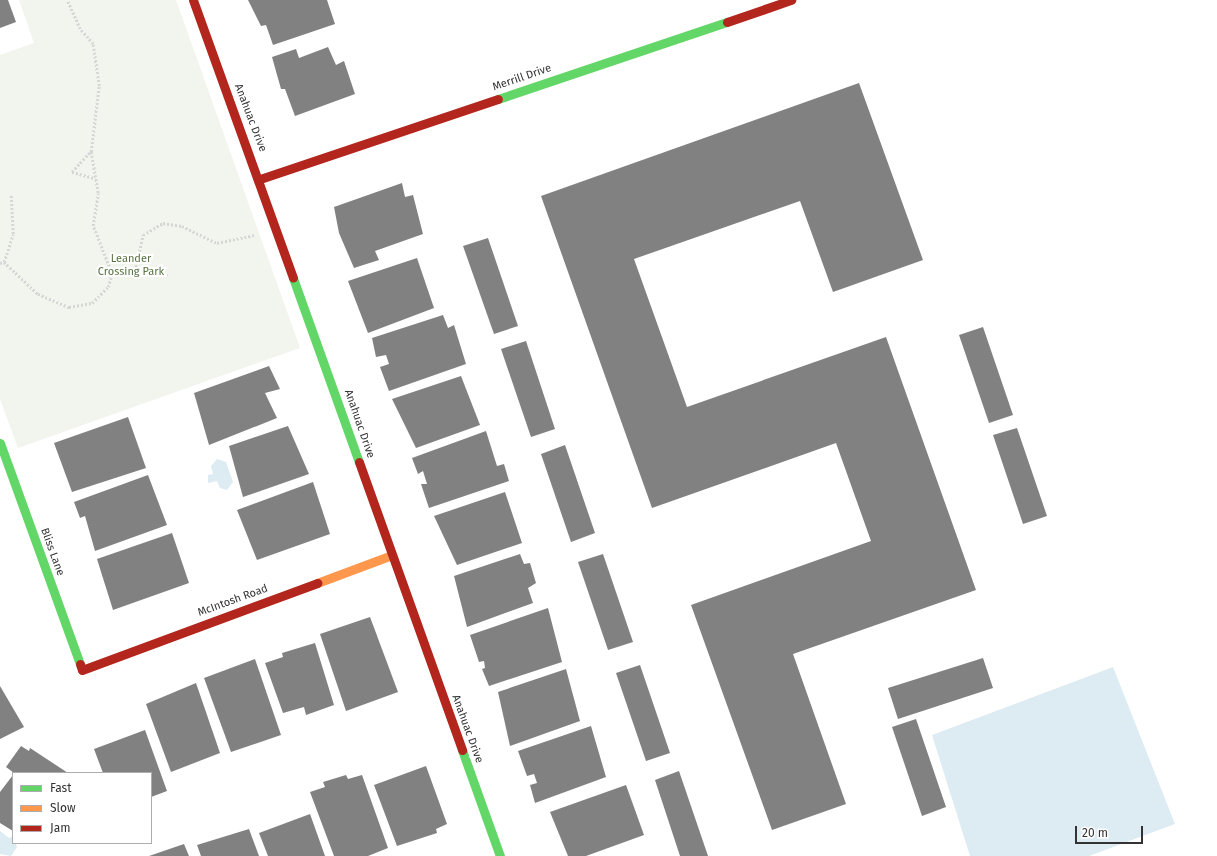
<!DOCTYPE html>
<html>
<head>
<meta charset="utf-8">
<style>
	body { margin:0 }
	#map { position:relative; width:1217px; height:856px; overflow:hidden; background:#fff; font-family:"Fira Sans",sans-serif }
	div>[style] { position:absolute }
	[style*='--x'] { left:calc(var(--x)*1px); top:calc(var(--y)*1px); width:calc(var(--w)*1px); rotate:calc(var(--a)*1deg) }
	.green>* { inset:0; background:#f1f5ed }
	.water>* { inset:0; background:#ddebf3 }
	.building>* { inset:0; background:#818181 }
	.path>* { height:2.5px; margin-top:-1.25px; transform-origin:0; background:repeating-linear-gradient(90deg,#d6d6d6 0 2px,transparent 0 4px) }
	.fast>* { height:9px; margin:-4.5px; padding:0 4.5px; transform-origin:4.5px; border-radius:4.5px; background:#63d668 }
	.slow>* { height:9px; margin:-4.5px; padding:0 4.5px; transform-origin:4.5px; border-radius:4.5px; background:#ff974d }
	.jam>* { height:9px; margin:-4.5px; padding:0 4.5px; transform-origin:4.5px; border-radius:4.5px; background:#b3261e }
	span { translate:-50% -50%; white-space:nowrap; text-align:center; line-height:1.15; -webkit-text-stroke:4px #fff; paint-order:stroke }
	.street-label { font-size:11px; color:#333 }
	.park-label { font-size:11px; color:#56703f }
	.legend { position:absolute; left:12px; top:772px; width:140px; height:72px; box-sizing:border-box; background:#fff; border:1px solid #adadad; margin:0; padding:5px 7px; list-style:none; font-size:12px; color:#333 }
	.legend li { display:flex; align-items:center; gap:8px; height:20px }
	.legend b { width:20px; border:1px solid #adadad }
	.scale { position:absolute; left:1075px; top:826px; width:68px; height:18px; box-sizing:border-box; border:2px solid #333; border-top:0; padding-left:5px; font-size:12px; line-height:14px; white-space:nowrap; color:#333; -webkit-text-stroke:3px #fff; paint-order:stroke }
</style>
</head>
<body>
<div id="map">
	<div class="green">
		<i style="clip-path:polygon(19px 0,176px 0,300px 348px,18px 448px,0 399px,0 55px,34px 43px)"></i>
	</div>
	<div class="water">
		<i style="clip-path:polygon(217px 459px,226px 462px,233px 482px,227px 490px,220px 488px,217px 481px,208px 483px,208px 475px,213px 474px,211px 466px)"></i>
		<i style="clip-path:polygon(1113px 667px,1175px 824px,1089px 856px,970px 856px,932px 735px)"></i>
		<i style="clip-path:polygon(0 831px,9px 838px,13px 836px,17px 847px,11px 856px,0 854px)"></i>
	</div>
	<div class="building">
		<i style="clip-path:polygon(0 0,8px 0,16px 22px,0 28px)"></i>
		<i style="clip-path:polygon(248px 0,327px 0,335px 24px,273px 45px,266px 25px,261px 26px)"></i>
		<i style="clip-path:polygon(328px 47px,336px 65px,344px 61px,355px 94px,295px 116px,285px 89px,281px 89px,272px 57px,296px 49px,299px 58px)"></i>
		<i style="clip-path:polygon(859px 83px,923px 260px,833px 292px,800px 201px,634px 259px,687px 407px,886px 337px,976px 590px,793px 654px,846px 804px,772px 830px,691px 605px,871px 541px,836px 443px,652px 508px,541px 196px)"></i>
		<i style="clip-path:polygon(402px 183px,405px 197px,413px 195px,423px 234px,375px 251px,379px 260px,354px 268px,339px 233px,334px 207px)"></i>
		<i style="clip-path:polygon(488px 238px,518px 326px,494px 334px,463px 246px)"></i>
		<i style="clip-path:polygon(417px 258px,434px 308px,368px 333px,348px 281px)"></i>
		<i style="clip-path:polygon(443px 315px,448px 328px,454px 325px,466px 364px,389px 391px,380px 367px,389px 364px,386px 355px,376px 357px,372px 338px)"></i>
		<i style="clip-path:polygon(983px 327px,1013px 415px,989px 423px,959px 335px)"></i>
		<i style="clip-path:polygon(526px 341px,555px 429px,531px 437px,501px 349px)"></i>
		<i style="clip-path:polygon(269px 366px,280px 389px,265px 393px,277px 418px,209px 445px,194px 393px)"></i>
		<i style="clip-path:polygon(461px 376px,480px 425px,416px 448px,392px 399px)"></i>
		<i style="clip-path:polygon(128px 417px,146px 468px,72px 492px,54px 443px)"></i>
		<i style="clip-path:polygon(288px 426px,309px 474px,243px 497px,229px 446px)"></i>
		<i style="clip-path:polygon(1017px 428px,1047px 516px,1023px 524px,993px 435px)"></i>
		<i style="clip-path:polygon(486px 431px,497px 466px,504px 464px,509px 481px,429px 508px,421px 484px,427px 484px,423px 471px,418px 474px,412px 458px)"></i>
		<i style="clip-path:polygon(565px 445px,595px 533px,571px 542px,541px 454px)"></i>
		<i style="clip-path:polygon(148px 475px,167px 525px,95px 551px,85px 516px,80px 518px,74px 502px)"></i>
		<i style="clip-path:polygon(313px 482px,330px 534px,257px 560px,237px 510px)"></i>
		<i style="clip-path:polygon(505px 492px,522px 543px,457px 565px,434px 516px)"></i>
		<i style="clip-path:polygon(172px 533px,189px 583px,113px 610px,97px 559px)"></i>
		<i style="clip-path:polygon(520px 554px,524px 564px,530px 563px,536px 583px,528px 588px,533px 603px,467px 627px,454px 576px)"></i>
		<i style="clip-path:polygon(603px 554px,633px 642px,608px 650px,578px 562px)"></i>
		<i style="clip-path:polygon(548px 608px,562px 662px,489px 686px,482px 669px,485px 668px,484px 661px,479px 662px,470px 635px)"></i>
		<i style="clip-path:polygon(370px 617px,398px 692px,346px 711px,320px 634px)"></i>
		<i style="clip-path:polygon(315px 643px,334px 705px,306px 715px,304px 707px,283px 713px,265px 663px,283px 657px,282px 653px)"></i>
		<i style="clip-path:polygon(983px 658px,993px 688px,898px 719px,888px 688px)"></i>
		<i style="clip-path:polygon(255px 659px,281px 735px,231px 752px,204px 678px)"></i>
		<i style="clip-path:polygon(640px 665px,670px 753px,646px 761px,616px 673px)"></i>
		<i style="clip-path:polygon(566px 669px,580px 721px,510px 746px,498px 692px)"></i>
		<i style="clip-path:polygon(196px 683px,220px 753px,171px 772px,146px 704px)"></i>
		<i style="clip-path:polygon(0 686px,24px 727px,0 739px)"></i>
		<i style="clip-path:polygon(916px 719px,946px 807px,922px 816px,892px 727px)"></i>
		<i style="clip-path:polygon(591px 726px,606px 777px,535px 803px,530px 785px,537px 783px,534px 774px,527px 776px,518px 751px)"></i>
		<i style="clip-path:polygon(145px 730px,167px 791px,151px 797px,151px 773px,103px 773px,94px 749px)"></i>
		<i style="clip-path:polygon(21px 746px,29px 751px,30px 748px,68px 773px,14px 773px,6px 767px)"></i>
		<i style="clip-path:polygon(426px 766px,447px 824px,436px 829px,437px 833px,397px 846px,374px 785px)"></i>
		<i style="clip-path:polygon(679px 771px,708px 856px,680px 856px,655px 780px)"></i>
		<i style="clip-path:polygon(13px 775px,13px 831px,0 823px,0 792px)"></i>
		<i style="clip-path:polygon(346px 775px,348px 779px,362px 775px,388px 848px,368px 856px,334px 856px,310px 792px,325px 787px,323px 782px)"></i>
		<i style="clip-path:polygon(626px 785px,644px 835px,586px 856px,568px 856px,550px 812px)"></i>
		<i style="clip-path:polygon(310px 814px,325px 856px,268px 856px,259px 833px)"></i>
		<i style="clip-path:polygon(249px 829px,259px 856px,201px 856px,197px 845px)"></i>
		<i style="clip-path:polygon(184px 844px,189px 856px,149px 856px)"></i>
	</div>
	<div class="path">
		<i style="--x:90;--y:153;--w:26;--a:133"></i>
		<i style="--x:72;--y:172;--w:24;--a:15"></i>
		<i style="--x:4;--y:262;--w:29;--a:-72"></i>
		<i style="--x:13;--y:234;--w:39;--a:-93"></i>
		<i style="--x:0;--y:263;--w:4;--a:-14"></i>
		<i style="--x:4;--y:262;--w:47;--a:43.3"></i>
		<i style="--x:38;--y:294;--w:34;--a:23"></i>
		<i style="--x:69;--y:307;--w:23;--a:-10"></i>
		<i style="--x:92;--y:303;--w:23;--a:-45"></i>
		<i style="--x:108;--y:287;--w:14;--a:-73"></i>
		<i style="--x:112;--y:274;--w:52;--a:-111.6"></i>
		<i style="--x:93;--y:226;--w:33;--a:-81"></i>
		<i style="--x:98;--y:193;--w:42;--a:-99.7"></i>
		<i style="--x:91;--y:152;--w:66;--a:-83.1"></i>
		<i style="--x:99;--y:86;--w:42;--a:-98.1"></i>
		<i style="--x:93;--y:44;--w:20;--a:-131"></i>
		<i style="--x:80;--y:29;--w:32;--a:-114"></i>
		<i style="--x:136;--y:267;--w:33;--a:-78"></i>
		<i style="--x:143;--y:235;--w:23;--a:-31"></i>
		<i style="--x:163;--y:223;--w:19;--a:9"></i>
		<i style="--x:182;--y:226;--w:39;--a:26"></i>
		<i style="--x:217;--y:243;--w:38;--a:-12"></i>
		<i style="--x:112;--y:274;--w:33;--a:-14"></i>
		<i style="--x:144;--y:266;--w:27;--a:22"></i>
	</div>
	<div class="fast">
		<i style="--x:498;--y:99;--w:242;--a:-18.6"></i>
		<i style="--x:293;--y:278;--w:195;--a:70.3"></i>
		<i style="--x:0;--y:443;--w:235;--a:70.1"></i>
		<i style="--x:462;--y:750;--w:113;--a:70.3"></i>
	</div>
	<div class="slow">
		<i style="--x:317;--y:583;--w:80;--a:-20.5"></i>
	</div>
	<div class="jam">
		<i style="--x:193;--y:0;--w:295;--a:70.2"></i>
		<i style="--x:727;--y:22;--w:68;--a:-19"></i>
		<i style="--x:260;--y:179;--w:251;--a:-18.6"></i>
		<i style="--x:359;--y:462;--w:306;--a:70.3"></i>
		<i style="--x:80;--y:664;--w:6;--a:72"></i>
		<i style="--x:82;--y:670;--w:251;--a:-20.3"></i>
	</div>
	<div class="street-label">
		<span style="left:522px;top:78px;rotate:-19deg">Merrill Drive</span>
		<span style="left:250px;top:118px;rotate:69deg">Anahuac Drive</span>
		<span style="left:359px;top:424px;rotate:71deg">Anahuac Drive</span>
		<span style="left:52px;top:552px;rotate:70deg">Bliss Lane</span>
		<span style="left:233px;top:601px;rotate:-20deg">McIntosh Road</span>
		<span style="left:467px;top:729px;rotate:70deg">Anahuac Drive</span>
	</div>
	<div class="park-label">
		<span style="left:131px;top:266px">Leander<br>Crossing Park</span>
	</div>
	<ul class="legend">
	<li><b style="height:5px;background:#63d668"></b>Fast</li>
	<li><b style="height:5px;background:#ff974d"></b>Slow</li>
	<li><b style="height:5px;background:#b3261e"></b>Jam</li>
	</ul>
	<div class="scale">20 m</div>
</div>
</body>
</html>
